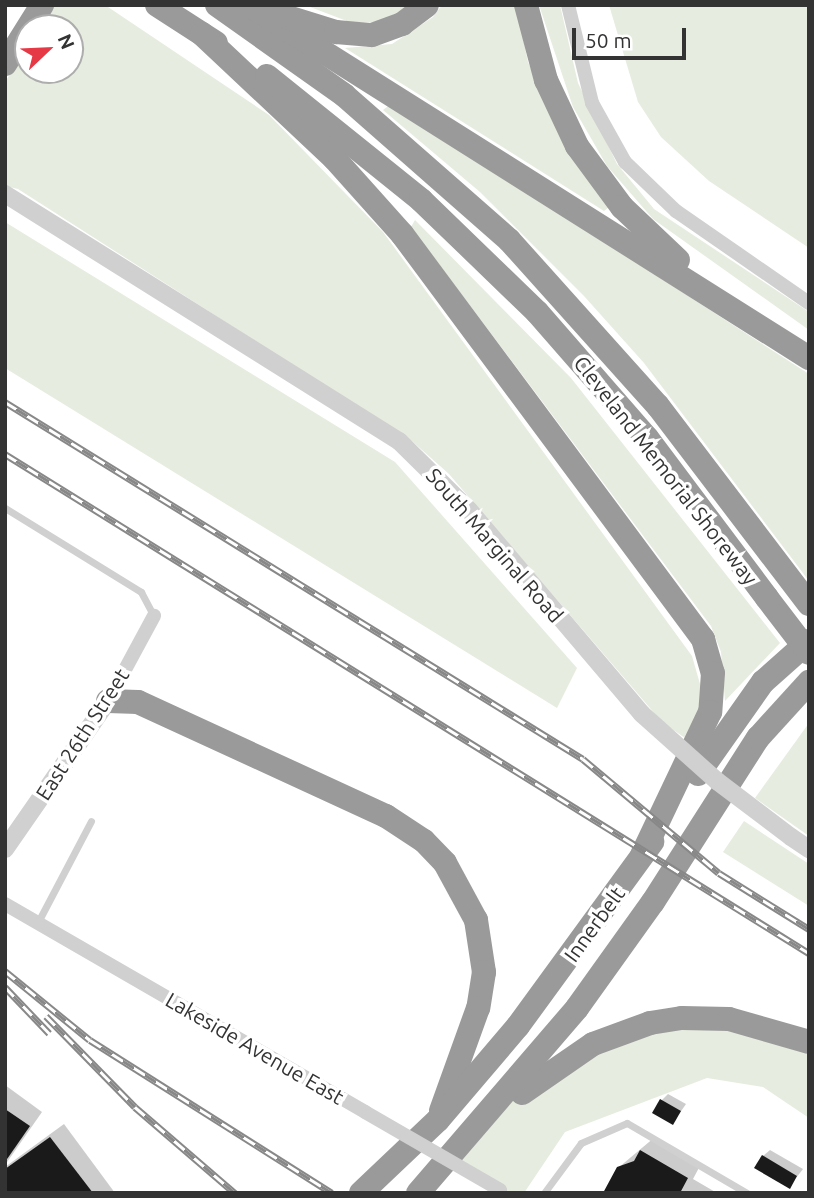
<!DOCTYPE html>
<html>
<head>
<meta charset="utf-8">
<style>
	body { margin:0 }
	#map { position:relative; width:814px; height:1198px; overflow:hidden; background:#fff; font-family:Ubuntu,sans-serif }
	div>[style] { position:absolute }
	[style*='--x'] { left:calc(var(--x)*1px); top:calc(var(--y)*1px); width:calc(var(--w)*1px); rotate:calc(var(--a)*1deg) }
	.green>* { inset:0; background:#e6ecdf }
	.shadow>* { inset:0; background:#0003 }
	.building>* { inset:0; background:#1a1a1a }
	.service>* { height:7px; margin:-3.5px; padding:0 3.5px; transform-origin:3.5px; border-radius:3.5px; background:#d0d0d0 }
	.minor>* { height:14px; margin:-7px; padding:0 7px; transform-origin:7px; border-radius:7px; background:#d0d0d0 }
	.tertiary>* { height:18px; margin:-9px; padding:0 9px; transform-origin:9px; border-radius:9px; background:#d0d0d0 }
	.motorway>* { height:24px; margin:-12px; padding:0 12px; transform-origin:12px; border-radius:12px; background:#9a9a9a }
	.rail>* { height:7px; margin-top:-3.5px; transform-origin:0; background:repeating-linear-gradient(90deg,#fff 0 13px,#888 0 26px); box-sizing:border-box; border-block:2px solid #888 }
	.minor-bridge>* { height:14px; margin:-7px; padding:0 7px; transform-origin:7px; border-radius:7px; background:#d0d0d0 }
	.tertiary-bridge>* { height:18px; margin:-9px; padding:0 9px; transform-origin:9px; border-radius:9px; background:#d0d0d0 }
	.motorway-bridge>* { height:24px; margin:-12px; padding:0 12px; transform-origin:12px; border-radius:12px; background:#9a9a9a }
	span { translate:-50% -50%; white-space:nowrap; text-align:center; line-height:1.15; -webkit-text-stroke:7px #fff; paint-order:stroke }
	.street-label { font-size:21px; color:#333 }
	.frame { position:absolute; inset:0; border:7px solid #333; pointer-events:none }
	.north { position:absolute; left:14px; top:14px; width:70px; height:70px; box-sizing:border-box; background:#fff; border:2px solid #adadad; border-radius:50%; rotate:67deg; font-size:19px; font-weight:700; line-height:28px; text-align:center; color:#333 }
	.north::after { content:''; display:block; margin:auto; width:24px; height:32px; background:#e63946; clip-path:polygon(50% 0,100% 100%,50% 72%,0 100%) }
	.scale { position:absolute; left:572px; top:28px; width:114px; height:32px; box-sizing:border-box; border:4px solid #333; border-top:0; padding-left:9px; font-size:21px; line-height:24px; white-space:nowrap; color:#333; -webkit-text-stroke:5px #fff; paint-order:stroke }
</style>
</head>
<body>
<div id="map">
	<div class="green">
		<i style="clip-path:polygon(54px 5px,105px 5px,269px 115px,383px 232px,692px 656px,700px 684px,699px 717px,685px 738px,662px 722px,449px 474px,413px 442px,18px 189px,5px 186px,5px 82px,28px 47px,28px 70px,70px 70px,70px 28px,40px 28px)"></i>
		<i style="clip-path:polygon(305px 5px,410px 5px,382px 22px,352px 23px)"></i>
		<i style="clip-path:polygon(442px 5px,516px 5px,528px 62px,568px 151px,609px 207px,604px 211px,345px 48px,392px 44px,433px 17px)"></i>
		<i style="clip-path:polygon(539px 5px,560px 5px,578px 83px,617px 164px,654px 209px,809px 312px,809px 330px,653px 219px,607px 166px,573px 107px)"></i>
		<i style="clip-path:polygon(609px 5px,809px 5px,809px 248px,709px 181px,661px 137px,638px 102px)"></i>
		<i style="clip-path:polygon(391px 104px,809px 374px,809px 581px,644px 363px,584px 296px,480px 192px,383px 110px)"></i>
		<i style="clip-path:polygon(415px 220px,571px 378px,780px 643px,725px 701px,721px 652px,711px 626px,411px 227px)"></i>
		<i style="clip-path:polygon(5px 222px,395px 462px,577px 668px,557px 708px,5px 368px)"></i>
		<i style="clip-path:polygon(809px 723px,809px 836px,755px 798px)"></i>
		<i style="clip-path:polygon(744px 821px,809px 864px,809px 906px,723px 852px)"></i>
		<i style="clip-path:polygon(682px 1018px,809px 1042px,809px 1118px,763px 1087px,707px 1078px,565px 1132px,524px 1193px,505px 1193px,452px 1162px,482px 1123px,568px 1058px)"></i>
	</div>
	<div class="shadow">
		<i style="clip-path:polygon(5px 1085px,42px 1112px,5px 1165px)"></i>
		<i style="clip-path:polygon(668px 1094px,686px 1104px,673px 1123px,662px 1100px)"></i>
		<i style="clip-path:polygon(64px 1124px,115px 1193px,5px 1193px,5px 1167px)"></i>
		<i style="clip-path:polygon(655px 1137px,701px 1164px,693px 1179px,717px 1193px,605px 1193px,618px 1168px)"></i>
		<i style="clip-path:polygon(770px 1150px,803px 1169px,789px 1187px,763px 1156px)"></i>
	</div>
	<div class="building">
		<i style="clip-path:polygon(660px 1099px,681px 1111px,673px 1125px,652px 1113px)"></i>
		<i style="clip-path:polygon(5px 1109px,30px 1126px,5px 1162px)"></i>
		<i style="clip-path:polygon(50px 1137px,93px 1193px,5px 1193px,5px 1169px)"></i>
		<i style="clip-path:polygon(640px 1150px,688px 1178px,680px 1193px,603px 1193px,617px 1167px,634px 1161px)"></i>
		<i style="clip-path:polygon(762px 1155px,797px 1176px,790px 1189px,754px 1168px)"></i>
	</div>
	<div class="service">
		<i style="--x:5;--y:508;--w:160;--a:31.7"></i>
		<i style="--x:141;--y:592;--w:27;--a:62"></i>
		<i style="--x:38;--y:922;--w:114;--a:-62.3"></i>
		<i style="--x:544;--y:1193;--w:62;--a:-53.5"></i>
		<i style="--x:581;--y:1143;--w:50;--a:-23.5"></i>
		<i style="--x:627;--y:1123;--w:139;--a:30.3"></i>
	</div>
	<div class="minor">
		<i style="--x:568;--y:5;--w:101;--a:76.2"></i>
		<i style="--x:592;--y:103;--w:68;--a:60.8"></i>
		<i style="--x:625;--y:162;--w:71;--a:43.9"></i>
		<i style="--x:676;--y:211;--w:162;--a:34.7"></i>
		<i style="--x:108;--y:701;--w:97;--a:-61.6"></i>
		<i style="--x:5;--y:904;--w:416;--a:30"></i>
	</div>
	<div class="tertiary">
		<i style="--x:5;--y:194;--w:465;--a:32.1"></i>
		<i style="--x:399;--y:441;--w:98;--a:44.6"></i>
		<i style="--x:469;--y:510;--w:267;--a:49.7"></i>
		<i style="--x:791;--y:837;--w:22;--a:34"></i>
		<i style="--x:5;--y:849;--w:180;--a:-55.2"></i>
	</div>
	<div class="motorway">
		<i style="--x:157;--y:5;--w:70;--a:32.8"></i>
		<i style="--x:217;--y:5;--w:156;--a:35.3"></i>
		<i style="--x:344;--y:95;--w:220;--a:41.3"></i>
		<i style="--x:509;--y:240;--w:223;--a:48.1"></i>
		<i style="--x:658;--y:406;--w:249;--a:52.7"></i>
		<i style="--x:249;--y:5;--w:662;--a:32.23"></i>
		<i style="--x:526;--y:5;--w:78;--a:75.1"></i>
		<i style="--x:546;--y:80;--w:73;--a:64.8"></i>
		<i style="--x:577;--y:146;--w:76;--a:53.6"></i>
		<i style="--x:622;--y:207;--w:77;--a:43.4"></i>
		<i style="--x:281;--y:15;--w:58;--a:17.2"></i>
		<i style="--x:336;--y:32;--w:36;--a:5"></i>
		<i style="--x:372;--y:35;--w:32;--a:-20"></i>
		<i style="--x:402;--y:24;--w:31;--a:-37"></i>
		<i style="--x:202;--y:34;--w:181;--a:43.2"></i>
		<i style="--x:334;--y:158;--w:102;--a:48.2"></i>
		<i style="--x:402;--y:234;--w:505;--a:53.38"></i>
		<i style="--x:703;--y:639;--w:35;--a:74"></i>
		<i style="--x:713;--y:673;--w:39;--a:94"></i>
		<i style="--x:710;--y:712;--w:158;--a:115.4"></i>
		<i style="--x:5;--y:64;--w:70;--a:-57.9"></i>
		<i style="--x:267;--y:76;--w:198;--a:38.8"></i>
		<i style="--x:421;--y:200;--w:161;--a:44"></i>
		<i style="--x:537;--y:312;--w:167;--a:48.9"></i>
		<i style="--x:647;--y:438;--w:200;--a:53.1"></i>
		<i style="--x:108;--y:701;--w:30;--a:2"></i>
		<i style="--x:138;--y:702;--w:273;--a:24.7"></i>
		<i style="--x:386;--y:816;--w:45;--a:33.3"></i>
		<i style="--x:424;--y:841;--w:30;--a:46"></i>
		<i style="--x:445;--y:863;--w:65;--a:61.5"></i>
		<i style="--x:476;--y:920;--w:53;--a:81.3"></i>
		<i style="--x:484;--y:972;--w:36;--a:99"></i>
		<i style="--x:478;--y:1008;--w:109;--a:109.8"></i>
		<i style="--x:698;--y:774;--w:113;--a:-54.8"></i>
		<i style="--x:763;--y:682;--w:62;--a:-41.7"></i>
		<i style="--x:522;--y:1093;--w:86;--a:-34.6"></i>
		<i style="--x:593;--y:1044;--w:61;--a:-20.2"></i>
		<i style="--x:650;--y:1023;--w:32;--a:-9"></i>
		<i style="--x:682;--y:1018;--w:47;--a:1.2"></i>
		<i style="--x:729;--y:1019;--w:83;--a:16"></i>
		<i style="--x:361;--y:1193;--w:106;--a:-43.5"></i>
		<i style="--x:438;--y:1120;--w:123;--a:-49.6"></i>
		<i style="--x:518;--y:1026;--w:228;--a:-53.9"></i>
		<i style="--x:418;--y:1193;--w:244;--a:-49.3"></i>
		<i style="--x:577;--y:1008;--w:130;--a:-54.4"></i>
		<i style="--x:653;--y:902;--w:195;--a:-57.4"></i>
		<i style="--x:758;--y:738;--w:76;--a:-47.7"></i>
	</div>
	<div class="rail">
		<i style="--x:5;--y:402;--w:679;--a:31.7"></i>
		<i style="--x:583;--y:759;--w:177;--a:40"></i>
		<i style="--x:719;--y:873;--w:106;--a:31.9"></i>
		<i style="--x:5;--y:454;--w:946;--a:31.83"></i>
		<i style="--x:5;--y:971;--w:109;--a:39.1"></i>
		<i style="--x:90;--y:1040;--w:286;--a:32.3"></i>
		<i style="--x:5;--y:987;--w:64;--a:46.3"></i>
		<i style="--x:46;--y:1016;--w:127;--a:45.6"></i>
		<i style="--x:135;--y:1107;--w:132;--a:40.7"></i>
	</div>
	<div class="minor-bridge">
		<i style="--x:365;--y:1112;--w:156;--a:30"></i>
	</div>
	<div class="tertiary-bridge">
		<i style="--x:642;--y:714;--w:101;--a:41.8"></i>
		<i style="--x:717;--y:781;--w:93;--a:37.1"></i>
	</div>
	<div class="motorway-bridge">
		<i style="--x:767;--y:598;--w:69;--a:52.6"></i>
	</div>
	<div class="street-label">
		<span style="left:666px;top:470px;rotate:52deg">Cleveland Memorial Shoreway</span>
		<span style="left:495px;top:545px;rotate:49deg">South Marginal Road</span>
		<span style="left:82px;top:734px;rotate:-57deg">East 26th Street</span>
		<span style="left:594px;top:924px;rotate:-54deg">Innerbelt</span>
		<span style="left:255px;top:1048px;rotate:30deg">Lakeside Avenue East</span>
	</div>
	<div class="frame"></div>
	<div class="north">N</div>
	<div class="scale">50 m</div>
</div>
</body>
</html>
